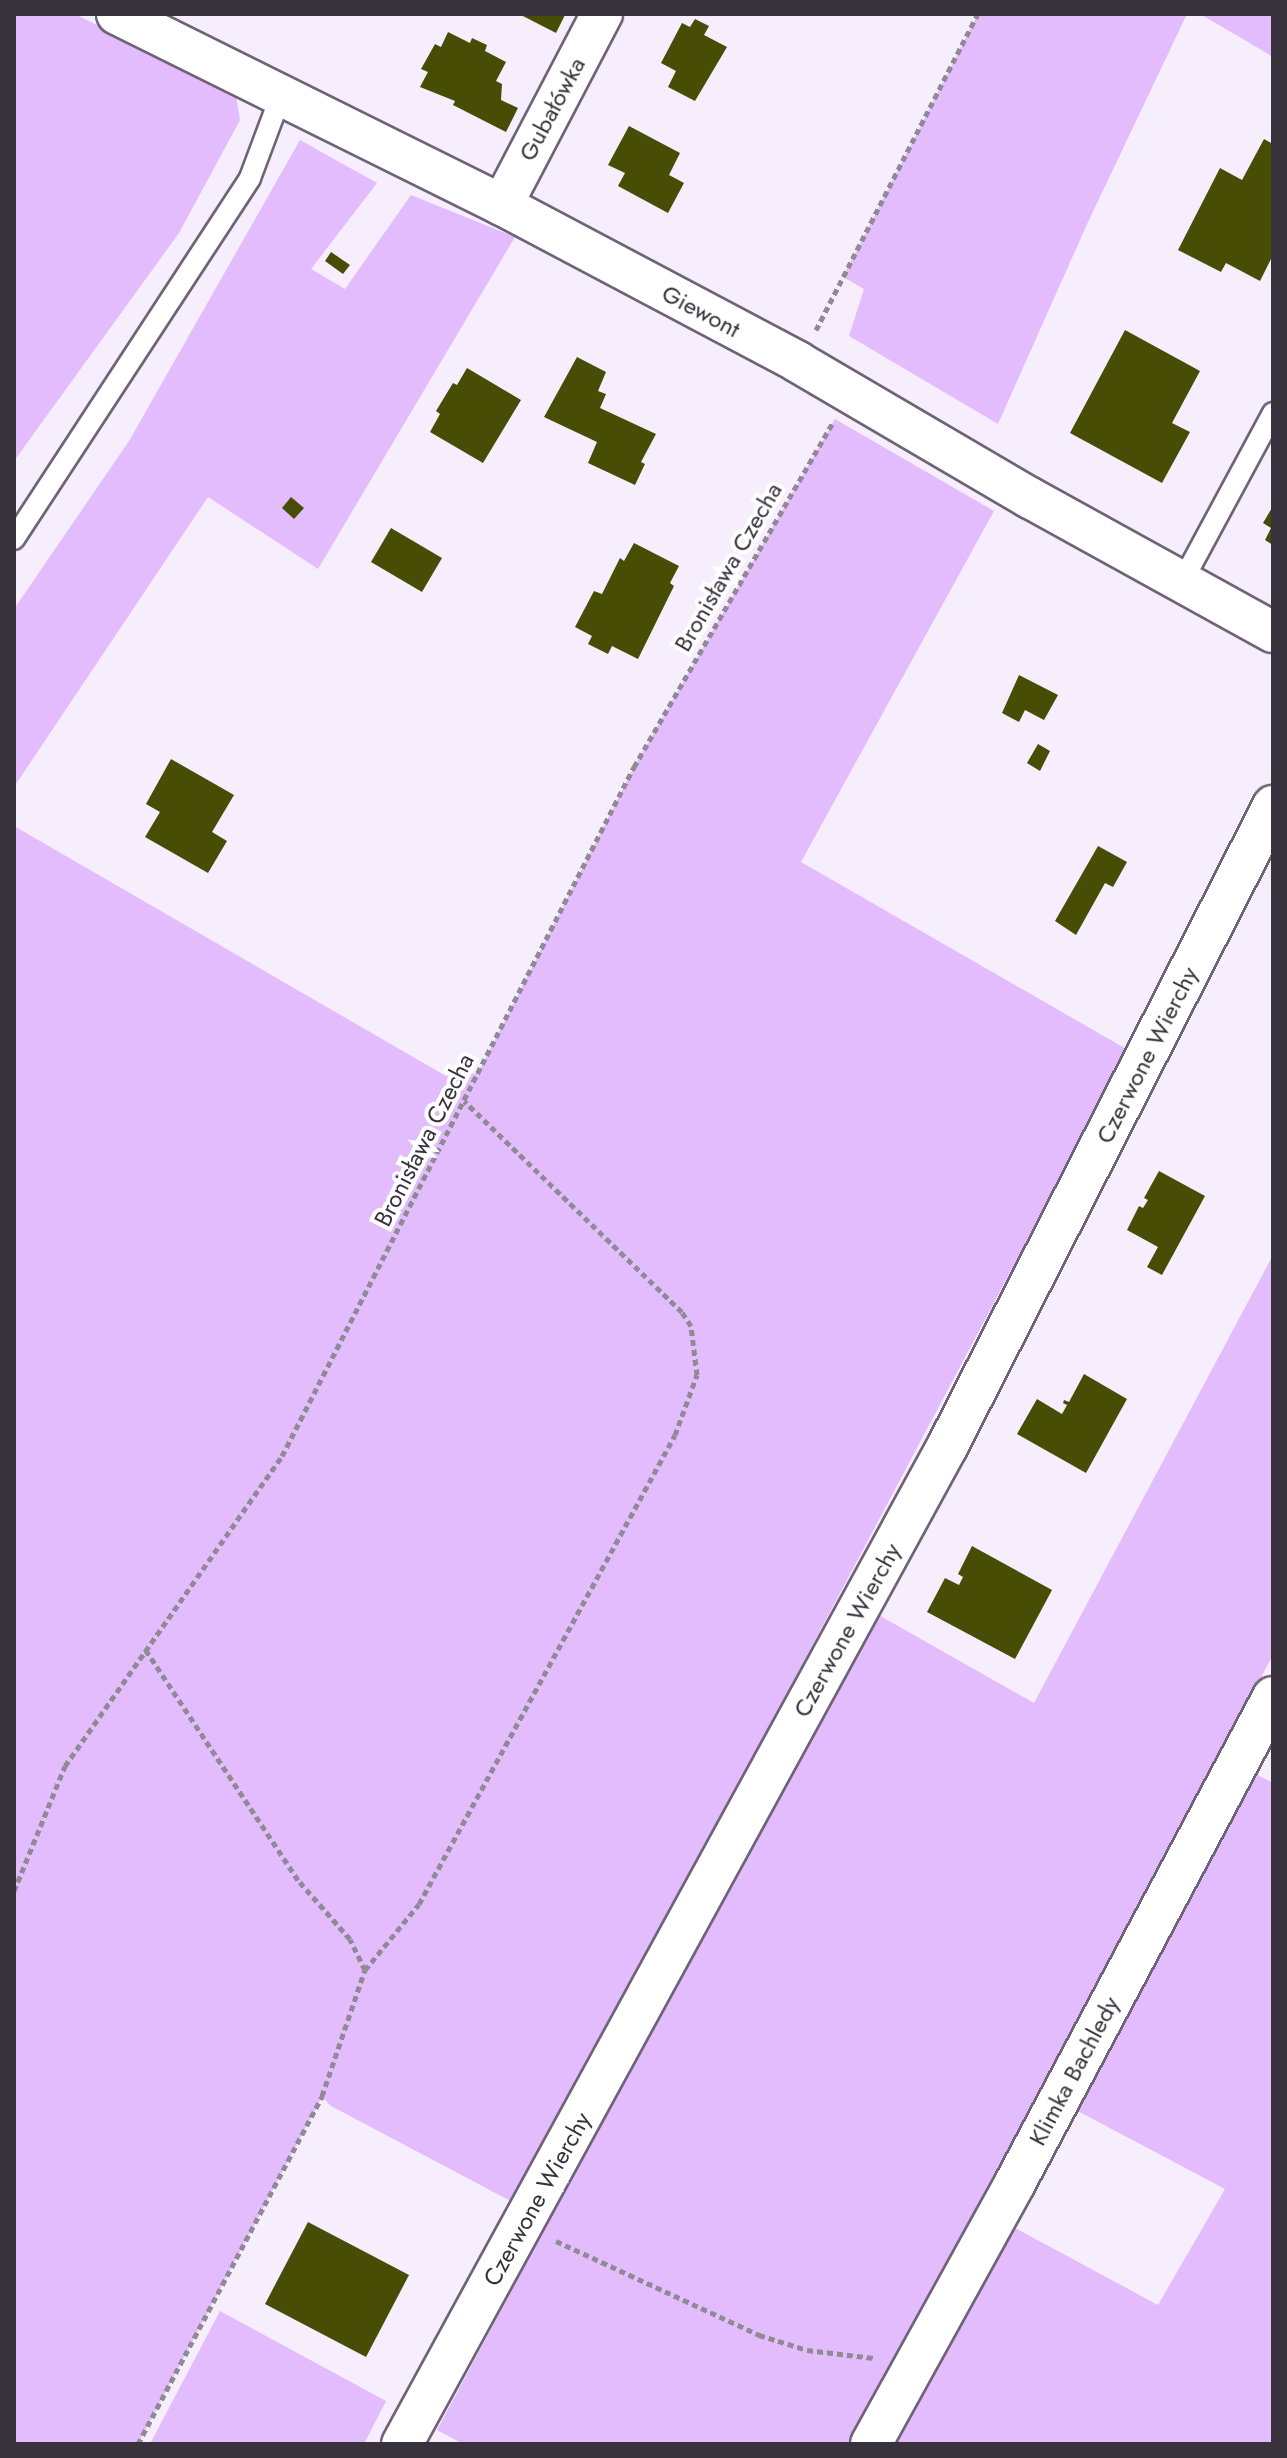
<!DOCTYPE html>
<html>
<head>
<meta charset="utf-8">
<style>
	body { margin:0 }
	#map { position:relative; width:1287px; height:2458px; overflow:hidden; background:#f6eefc; font-family:Jost,sans-serif }
	div>[style] { position:absolute }
	[style*='--x'] { left:calc(var(--x)*1px); top:calc(var(--y)*1px); width:calc(var(--w)*1px); rotate:calc(var(--a)*1deg) }
	.green>* { inset:0; background:#e3bcfe }
	.building>* { inset:0; background:#474d05 }
	.path>* { height:5px; margin-top:-2.5px; transform-origin:0; background:repeating-linear-gradient(90deg,#908a95 0 6px,transparent 0 10px) }
	.roads { filter:drop-shadow(2px 0 #6f6377) drop-shadow(-2px 0 #6f6377) drop-shadow(0 2px #6f6377) drop-shadow(0 -2px #6f6377) }
	.service>* { height:20px; margin:-10px; padding:0 10px; transform-origin:10px; border-radius:10px; background:#fff }
	.minor>* { height:40px; margin:-20px; padding:0 20px; transform-origin:20px; border-radius:20px; background:#fff }
	span { translate:-50% -50%; white-space:nowrap; text-align:center; line-height:1.15; -webkit-text-stroke:8px #fff; paint-order:stroke }
	.street-label { font-size:24px; color:#37323b }
	.frame { position:absolute; inset:0; border:16px solid #37323b; pointer-events:none }
</style>
</head>
<body>
<div id="map">
	<div class="green">
		<i style="clip-path:polygon(14px 14px,75px 14px,236px 96px,240px 120px,179px 233px,14px 461px)"></i>
		<i style="clip-path:polygon(978px 14px,1187px 14px,1088px 222px,998px 424px,849px 336px,864px 289px,843px 277px)"></i>
		<i style="clip-path:polygon(1200px 14px,1273px 14px,1273px 57px,1248px 42px)"></i>
		<i style="clip-path:polygon(300px 140px,377px 183px,311px 269px,345px 289px,411px 195px,515px 237px,318px 569px,208px 497px,14px 787px,14px 609px,129px 441px)"></i>
		<i style="clip-path:polygon(835px 419px,994px 511px,801px 862px,1128px 1050px,516px 2204px,331px 2106px,322px 2097px,138px 2444px,14px 2444px,14px 826px,446px 1076px,478px 1073px,634px 767px)"></i>
		<i style="clip-path:polygon(1273px 1255px,1273px 1655px,850px 2444px,463px 2444px,437px 2430px,875px 1613px,1034px 1703px)"></i>
		<i style="clip-path:polygon(1250px 1771px,1273px 1783px,1273px 2444px,897px 2444px,886px 2438px,1006px 2223px,1158px 2305px,1225px 2189px,1072px 2108px)"></i>
		<i style="clip-path:polygon(220px 2311px,386px 2401px,364px 2444px,150px 2444px)"></i>
	</div>
	<div class="building">
		<i style="clip-path:polygon(519px 14px,563px 14px,565px 15px,556px 33px)"></i>
		<i style="clip-path:polygon(695px 19px,709px 26px,704px 35px,727px 47px,695px 101px,668px 87px,676px 71px,661px 63px,682px 23px,690px 27px)"></i>
		<i style="clip-path:polygon(448px 32px,470px 43px,472px 38px,487px 45px,485px 51px,506px 62px,496px 81px,502px 84px,501px 100px,518px 108px,506px 132px,453px 105px,455px 101px,420px 87px,428px 72px,421px 69px,435px 44px,441px 47px)"></i>
		<i style="clip-path:polygon(629px 126px,680px 153px,669px 175px,684px 183px,668px 213px,618px 186px,625px 173px,608px 165px)"></i>
		<i style="clip-path:polygon(1264px 139px,1273px 144px,1273px 255px,1260px 281px,1226px 263px,1221px 272px,1178px 250px,1220px 168px,1242px 180px)"></i>
		<i style="clip-path:polygon(331px 252px,350px 265px,343px 274px,325px 261px)"></i>
		<i style="clip-path:polygon(1125px 330px,1200px 371px,1172px 423px,1190px 432px,1162px 483px,1070px 433px)"></i>
		<i style="clip-path:polygon(577px 357px,606px 372px,598px 391px,606px 394px,600px 408px,656px 434px,641px 462px,645px 464px,635px 485px,588px 463px,597px 442px,544px 417px)"></i>
		<i style="clip-path:polygon(467px 368px,521px 400px,483px 463px,430px 432px,440px 414px,436px 411px,453px 383px,457px 385px)"></i>
		<i style="clip-path:polygon(291px 497px,304px 508px,294px 519px,282px 508px)"></i>
		<i style="clip-path:polygon(1273px 506px,1273px 545px,1265px 540px,1271px 528px,1263px 523px)"></i>
		<i style="clip-path:polygon(391px 528px,442px 558px,422px 592px,371px 562px)"></i>
		<i style="clip-path:polygon(634px 543px,679px 566px,670px 583px,674px 586px,638px 659px,612px 646px,608px 654px,588px 644px,592px 636px,575px 627px,594px 591px,602px 594px,620px 558px,624px 561px)"></i>
		<i style="clip-path:polygon(1019px 675px,1058px 695px,1044px 720px,1025px 710px,1019px 722px,1002px 713px)"></i>
		<i style="clip-path:polygon(1038px 744px,1050px 751px,1040px 771px,1027px 763px)"></i>
		<i style="clip-path:polygon(171px 759px,234px 795px,212px 832px,227px 841px,208px 873px,145px 837px,160px 812px,146px 804px)"></i>
		<i style="clip-path:polygon(1098px 846px,1127px 862px,1113px 887px,1105px 883px,1076px 935px,1055px 921px)"></i>
		<i style="clip-path:polygon(1159px 1171px,1205px 1196px,1162px 1275px,1147px 1267px,1158px 1247px,1127px 1230px,1139px 1206px,1143px 1208px,1148px 1200px,1144px 1198px)"></i>
		<i style="clip-path:polygon(1084px 1374px,1127px 1399px,1086px 1473px,1017px 1434px,1037px 1399px,1062px 1414px,1067px 1405px,1063px 1403px,1064px 1400px,1069px 1402px)"></i>
		<i style="clip-path:polygon(972px 1546px,1052px 1590px,1015px 1659px,927px 1612px,945px 1578px,959px 1585px,963px 1577px,958px 1574px)"></i>
		<i style="clip-path:polygon(308px 2222px,409px 2275px,366px 2357px,265px 2304px)"></i>
	</div>
	<div class="path">
		<i style="--x:816;--y:330;--w:355;--a:-62.9"></i>
		<i style="--x:14;--y:1891;--w:135;--a:-67.8"></i>
		<i style="--x:65;--y:1766;--w:378;--a:-55"></i>
		<i style="--x:282;--y:1456;--w:774;--a:-62.94"></i>
		<i style="--x:634;--y:767;--w:396;--a:-60"></i>
		<i style="--x:365;--y:1970;--w:85;--a:-50.7"></i>
		<i style="--x:419;--y:1904;--w:534;--a:-61.37"></i>
		<i style="--x:675;--y:1435;--w:64;--a:-69.9"></i>
		<i style="--x:697;--y:1375;--w:49;--a:-97"></i>
		<i style="--x:691;--y:1326;--w:17;--a:-123"></i>
		<i style="--x:682;--y:1312;--w:303;--a:-135.9"></i>
		<i style="--x:556;--y:2241;--w:224;--a:24.8"></i>
		<i style="--x:759;--y:2335;--w:50;--a:17.4"></i>
		<i style="--x:807;--y:2350;--w:67;--a:6.8"></i>
		<i style="--x:138;--y:2444;--w:394;--a:-62.1"></i>
		<i style="--x:322;--y:2096;--w:133;--a:-71.2"></i>
		<i style="--x:365;--y:1970;--w:34;--a:-116"></i>
		<i style="--x:350;--y:1939;--w:79;--a:-131.4"></i>
		<i style="--x:298;--y:1880;--w:276;--a:-123.5"></i>
	</div>
	<div class="roads">
		<div class="service">
			<i style="--x:14;--y:539;--w:431;--a:-56.8"></i>
			<i style="--x:250;--y:178;--w:89;--a:-69.5"></i>
			<i style="--x:1182;--y:582;--w:192;--a:-61.7"></i>
		</div>
		<div class="minor">
			<i style="--x:117;--y:14;--w:430;--a:26.4"></i>
			<i style="--x:502;--y:205;--w:335;--a:27.9"></i>
			<i style="--x:798;--y:362;--w:269;--a:30.4"></i>
			<i style="--x:1030;--y:498;--w:277;--a:28.9"></i>
			<i style="--x:502;--y:205;--w:216;--a:-62.4"></i>
			<i style="--x:402;--y:2444;--w:1138;--a:-61.34"></i>
			<i style="--x:948;--y:1445;--w:717;--a:-63.04"></i>
			<i style="--x:871;--y:2444;--w:298;--a:-61.1"></i>
			<i style="--x:1015;--y:2183;--w:550;--a:-62.04"></i>
		</div>
	</div>
	<div class="street-label">
		<span style="left:552px;top:109px;rotate:-62deg">Gubałówka</span>
		<span style="left:701px;top:311px;rotate:28deg">Giewont</span>
		<span style="left:728px;top:567px;rotate:-60deg">Bronisława Czecha</span>
		<span style="left:1147px;top:1055px;rotate:-63deg">Czerwone Wierchy</span>
		<span style="left:424px;top:1140px;rotate:-63deg">Bronisława Czecha</span>
		<span style="left:847px;top:1630px;rotate:-61deg">Czerwone Wierchy</span>
		<span style="left:1074px;top:2071px;rotate:-62deg">Klimka Bachledy</span>
		<span style="left:537px;top:2199px;rotate:-61deg">Czerwone Wierchy</span>
	</div>
	<div class="frame"></div>
</div>
</body>
</html>
